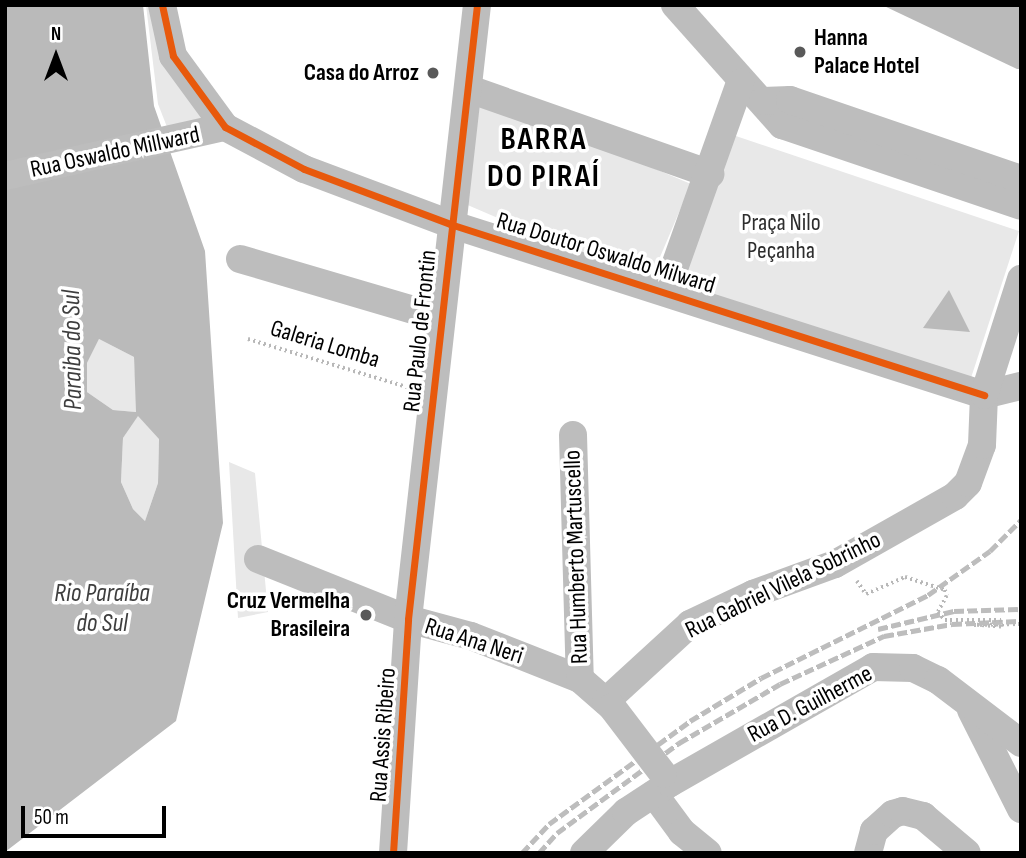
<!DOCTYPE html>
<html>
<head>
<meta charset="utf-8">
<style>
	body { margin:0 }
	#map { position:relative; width:1026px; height:858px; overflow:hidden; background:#fff; font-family:"Sofia Sans Condensed",sans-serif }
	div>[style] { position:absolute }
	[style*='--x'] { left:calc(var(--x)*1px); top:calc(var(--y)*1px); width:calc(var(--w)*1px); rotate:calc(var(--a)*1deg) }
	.green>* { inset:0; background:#e8e8e8 }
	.water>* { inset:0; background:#bababa }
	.path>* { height:3.5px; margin-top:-1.75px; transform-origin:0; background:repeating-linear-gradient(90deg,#b8b8b8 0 2px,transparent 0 5.5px) }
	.minor>* { height:28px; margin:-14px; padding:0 14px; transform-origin:14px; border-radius:14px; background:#bdbdbd }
	.rail>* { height:5px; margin-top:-2.5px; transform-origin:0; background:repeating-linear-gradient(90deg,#bdbdbd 0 10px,transparent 0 13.5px) }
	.path-bridge>* { height:3.5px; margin-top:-1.75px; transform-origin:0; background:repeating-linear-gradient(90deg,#b8b8b8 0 2px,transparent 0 5.5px) }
	.minor-bridge>* { height:28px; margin:-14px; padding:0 14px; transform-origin:14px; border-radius:14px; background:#bdbdbd }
	.cycleway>* { height:7px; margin:-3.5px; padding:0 3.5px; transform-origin:3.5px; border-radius:3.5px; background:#e8590c }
	.dots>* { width:19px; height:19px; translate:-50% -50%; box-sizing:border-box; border:4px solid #fff; border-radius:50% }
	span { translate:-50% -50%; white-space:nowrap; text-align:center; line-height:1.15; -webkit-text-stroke:7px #fff; paint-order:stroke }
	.poi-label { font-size:24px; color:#000; font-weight:700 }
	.left { translate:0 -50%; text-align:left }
	.right { translate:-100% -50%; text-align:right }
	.street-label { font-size:24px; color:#000 }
	.park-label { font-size:24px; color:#2d2d2d }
	.water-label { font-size:26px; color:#3e3e3e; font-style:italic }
	.district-label { font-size:32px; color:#000; font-weight:700; letter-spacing:2px }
	.frame { position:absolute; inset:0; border:7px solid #000; pointer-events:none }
	.north { position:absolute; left:21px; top:21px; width:70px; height:70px; -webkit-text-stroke:5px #fff; paint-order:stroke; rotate:0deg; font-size:19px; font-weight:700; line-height:28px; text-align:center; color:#000 }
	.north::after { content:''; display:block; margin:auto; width:24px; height:32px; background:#000; clip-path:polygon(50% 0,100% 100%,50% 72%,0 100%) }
	.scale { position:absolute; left:21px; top:806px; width:145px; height:32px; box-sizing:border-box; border:4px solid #000; border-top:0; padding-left:9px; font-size:21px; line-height:24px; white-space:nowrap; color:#000; -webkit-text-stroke:5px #fff; paint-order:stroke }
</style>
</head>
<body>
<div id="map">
	<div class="green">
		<i style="clip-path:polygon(146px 5px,155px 5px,211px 120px,169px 132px,158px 104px)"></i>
		<i style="clip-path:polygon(471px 91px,691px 184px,649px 283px,456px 200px)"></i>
		<i style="clip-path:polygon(733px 135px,1019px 231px,969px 384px,671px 286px)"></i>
		<i style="clip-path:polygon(99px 339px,134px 357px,137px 412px,113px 410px,87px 392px,87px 363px)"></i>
		<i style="clip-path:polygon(138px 415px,159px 438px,158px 483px,145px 521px,133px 509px,121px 482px,123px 438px)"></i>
		<i style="clip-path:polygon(229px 462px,255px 473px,268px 612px,238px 618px)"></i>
	</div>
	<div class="water">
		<i style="clip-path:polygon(evenodd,5px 5px,143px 5px,154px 106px,205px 251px,223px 523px,176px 721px,5px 852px,5px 5px,99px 339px,134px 357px,136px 412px,113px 410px,87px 392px,87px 363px,99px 339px,5px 5px,138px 416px,159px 439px,158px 483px,145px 521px,133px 509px,121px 482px,123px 438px,138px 416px)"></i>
		<i style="clip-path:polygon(882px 5px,1021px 5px,1021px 69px,1017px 69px)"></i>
		<i style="clip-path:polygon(949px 290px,970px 332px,923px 328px)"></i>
	</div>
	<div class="path">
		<i style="--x:248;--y:339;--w:169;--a:16.8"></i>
		<i style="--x:1001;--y:627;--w:27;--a:-176"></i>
		<i style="--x:974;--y:625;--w:47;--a:-1.2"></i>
	</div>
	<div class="minor">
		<i style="--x:162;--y:5;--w:52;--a:77.8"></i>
		<i style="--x:173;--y:56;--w:88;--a:53.8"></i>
		<i style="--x:225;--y:127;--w:89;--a:28"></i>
		<i style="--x:304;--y:169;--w:156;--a:20.6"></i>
		<i style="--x:450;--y:224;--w:561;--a:17.76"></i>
		<i style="--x:984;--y:395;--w:38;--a:-14"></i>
		<i style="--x:675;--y:5;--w:161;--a:48.3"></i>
		<i style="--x:782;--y:125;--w:252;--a:18.7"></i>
		<i style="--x:469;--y:89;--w:256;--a:19.4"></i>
		<i style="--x:763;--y:101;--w:27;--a:-2"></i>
		<i style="--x:790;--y:100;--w:244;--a:18.9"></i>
		<i style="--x:5;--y:176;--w:225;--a:-12.6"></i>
		<i style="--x:240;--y:259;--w:209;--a:16.4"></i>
		<i style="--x:666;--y:291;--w:221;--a:-70.4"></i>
		<i style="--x:573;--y:435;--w:244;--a:88.4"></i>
		<i style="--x:258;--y:559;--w:162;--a:21.8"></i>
		<i style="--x:408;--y:619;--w:65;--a:15.1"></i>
		<i style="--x:471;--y:636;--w:117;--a:21.5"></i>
		<i style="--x:580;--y:679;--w:43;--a:41.2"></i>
		<i style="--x:606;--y:701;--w:114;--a:-42.5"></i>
		<i style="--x:690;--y:624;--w:70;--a:-25.5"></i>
		<i style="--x:753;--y:594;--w:87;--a:-20.1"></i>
		<i style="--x:835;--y:564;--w:138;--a:-29.5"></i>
		<i style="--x:955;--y:496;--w:18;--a:-45"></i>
		<i style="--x:968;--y:483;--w:40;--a:-69.8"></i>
		<i style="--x:982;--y:445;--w:50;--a:-87.7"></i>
		<i style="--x:984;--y:395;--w:122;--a:-72.3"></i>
		<i style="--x:971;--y:710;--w:111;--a:63.2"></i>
		<i style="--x:654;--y:794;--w:47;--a:53.6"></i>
		<i style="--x:682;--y:832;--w:33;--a:39"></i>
		<i style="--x:393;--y:853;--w:234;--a:-86.3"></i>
		<i style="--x:408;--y:619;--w:618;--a:-83.59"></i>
		<i style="--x:584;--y:853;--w:59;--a:-44.3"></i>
		<i style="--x:626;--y:812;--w:53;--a:-33.4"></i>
		<i style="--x:670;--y:783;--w:234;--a:-29.7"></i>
		<i style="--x:873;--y:667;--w:40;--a:1.4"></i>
		<i style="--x:913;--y:668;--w:28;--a:26"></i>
		<i style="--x:938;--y:680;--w:104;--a:37.2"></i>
		<i style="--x:868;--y:853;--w:23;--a:-75"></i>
		<i style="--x:874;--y:831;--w:25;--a:-42"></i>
		<i style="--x:893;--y:814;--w:10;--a:-17"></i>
		<i style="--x:903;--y:811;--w:21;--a:14"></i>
		<i style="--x:923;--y:816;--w:57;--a:40.1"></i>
	</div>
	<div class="rail">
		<i style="--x:878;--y:629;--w:78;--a:-13.3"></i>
		<i style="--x:954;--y:611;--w:67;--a:-1.7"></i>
		<i style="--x:522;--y:853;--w:40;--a:-47"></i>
		<i style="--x:549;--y:824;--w:175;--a:-36.1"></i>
		<i style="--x:690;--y:721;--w:83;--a:-31.2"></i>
		<i style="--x:761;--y:678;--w:186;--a:-26.4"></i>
		<i style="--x:928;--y:595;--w:76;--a:-35.4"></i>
		<i style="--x:990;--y:551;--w:44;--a:-45"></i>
		<i style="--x:539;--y:853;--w:27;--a:-48"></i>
		<i style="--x:557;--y:833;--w:152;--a:-36.4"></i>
		<i style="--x:679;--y:743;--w:117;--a:-30.3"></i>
		<i style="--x:780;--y:684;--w:115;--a:-24.8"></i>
		<i style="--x:884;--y:636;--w:69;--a:-10"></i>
		<i style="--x:952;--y:624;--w:69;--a:-2.5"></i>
	</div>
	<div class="path-bridge">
		<i style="--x:857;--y:581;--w:16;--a:55"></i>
		<i style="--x:866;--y:594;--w:43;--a:-23.6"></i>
		<i style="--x:905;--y:577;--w:42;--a:18"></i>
		<i style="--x:945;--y:590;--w:6;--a:72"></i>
		<i style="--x:947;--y:596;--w:18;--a:119"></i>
		<i style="--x:938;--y:612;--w:11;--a:49"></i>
		<i style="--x:945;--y:620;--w:56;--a:0"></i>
		<i style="--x:1001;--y:620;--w:7;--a:90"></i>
	</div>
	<div class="minor-bridge">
		<i style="--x:612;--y:707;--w:84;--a:52.7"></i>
	</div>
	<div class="cycleway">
		<i style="--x:162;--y:5;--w:52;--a:77.8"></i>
		<i style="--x:173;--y:56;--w:88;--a:53.8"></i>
		<i style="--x:225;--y:127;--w:89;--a:28"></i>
		<i style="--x:304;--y:169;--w:156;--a:20.6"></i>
		<i style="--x:450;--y:224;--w:561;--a:17.76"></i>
		<i style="--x:393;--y:853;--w:234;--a:-86.3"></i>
		<i style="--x:408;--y:619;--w:618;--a:-83.59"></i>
	</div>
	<div class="dots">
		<i style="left:800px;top:52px;background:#595959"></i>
		<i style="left:433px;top:73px;background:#595959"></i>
		<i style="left:366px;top:615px;background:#595959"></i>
	</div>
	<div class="poi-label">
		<span class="left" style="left:814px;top:52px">Hanna<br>Palace Hotel</span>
		<span class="right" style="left:419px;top:73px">Casa do Arroz</span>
		<span class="right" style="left:350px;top:615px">Cruz Vermelha<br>Brasileira</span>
	</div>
	<div class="street-label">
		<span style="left:115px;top:152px;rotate:-12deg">Rua Oswaldo MiIlward</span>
		<span style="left:606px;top:253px;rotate:17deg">Rua Doutor Oswaldo Milward</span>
		<span style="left:420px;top:331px;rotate:-84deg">Rua Paulo de Frontin</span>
		<span style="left:325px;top:344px;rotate:17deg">Galeria Lomba</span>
		<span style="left:576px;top:557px;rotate:-92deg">Rua Humberto Martuscello</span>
		<span style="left:783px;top:585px;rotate:-26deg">Rua Gabriel Vilela Sobrinho</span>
		<span style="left:474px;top:641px;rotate:18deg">Rua Ana Neri</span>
		<span style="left:810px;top:704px;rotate:-28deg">Rua D. Guilherme</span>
		<span style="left:383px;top:735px;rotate:-86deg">Rua Assis Ribeiro</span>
	</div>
	<div class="park-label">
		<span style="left:781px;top:237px">Praça Nilo<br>Peçanha</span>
	</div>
	<div class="water-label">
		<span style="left:73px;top:350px;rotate:-91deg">Paraiba do Sul</span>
		<span style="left:102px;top:609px">Rio Paraíba<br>do Sul</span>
	</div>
	<div class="district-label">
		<span style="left:544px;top:159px">BARRA<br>DO PIRAÍ</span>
	</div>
	<div class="frame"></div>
	<div class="north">N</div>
	<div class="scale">50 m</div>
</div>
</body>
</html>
